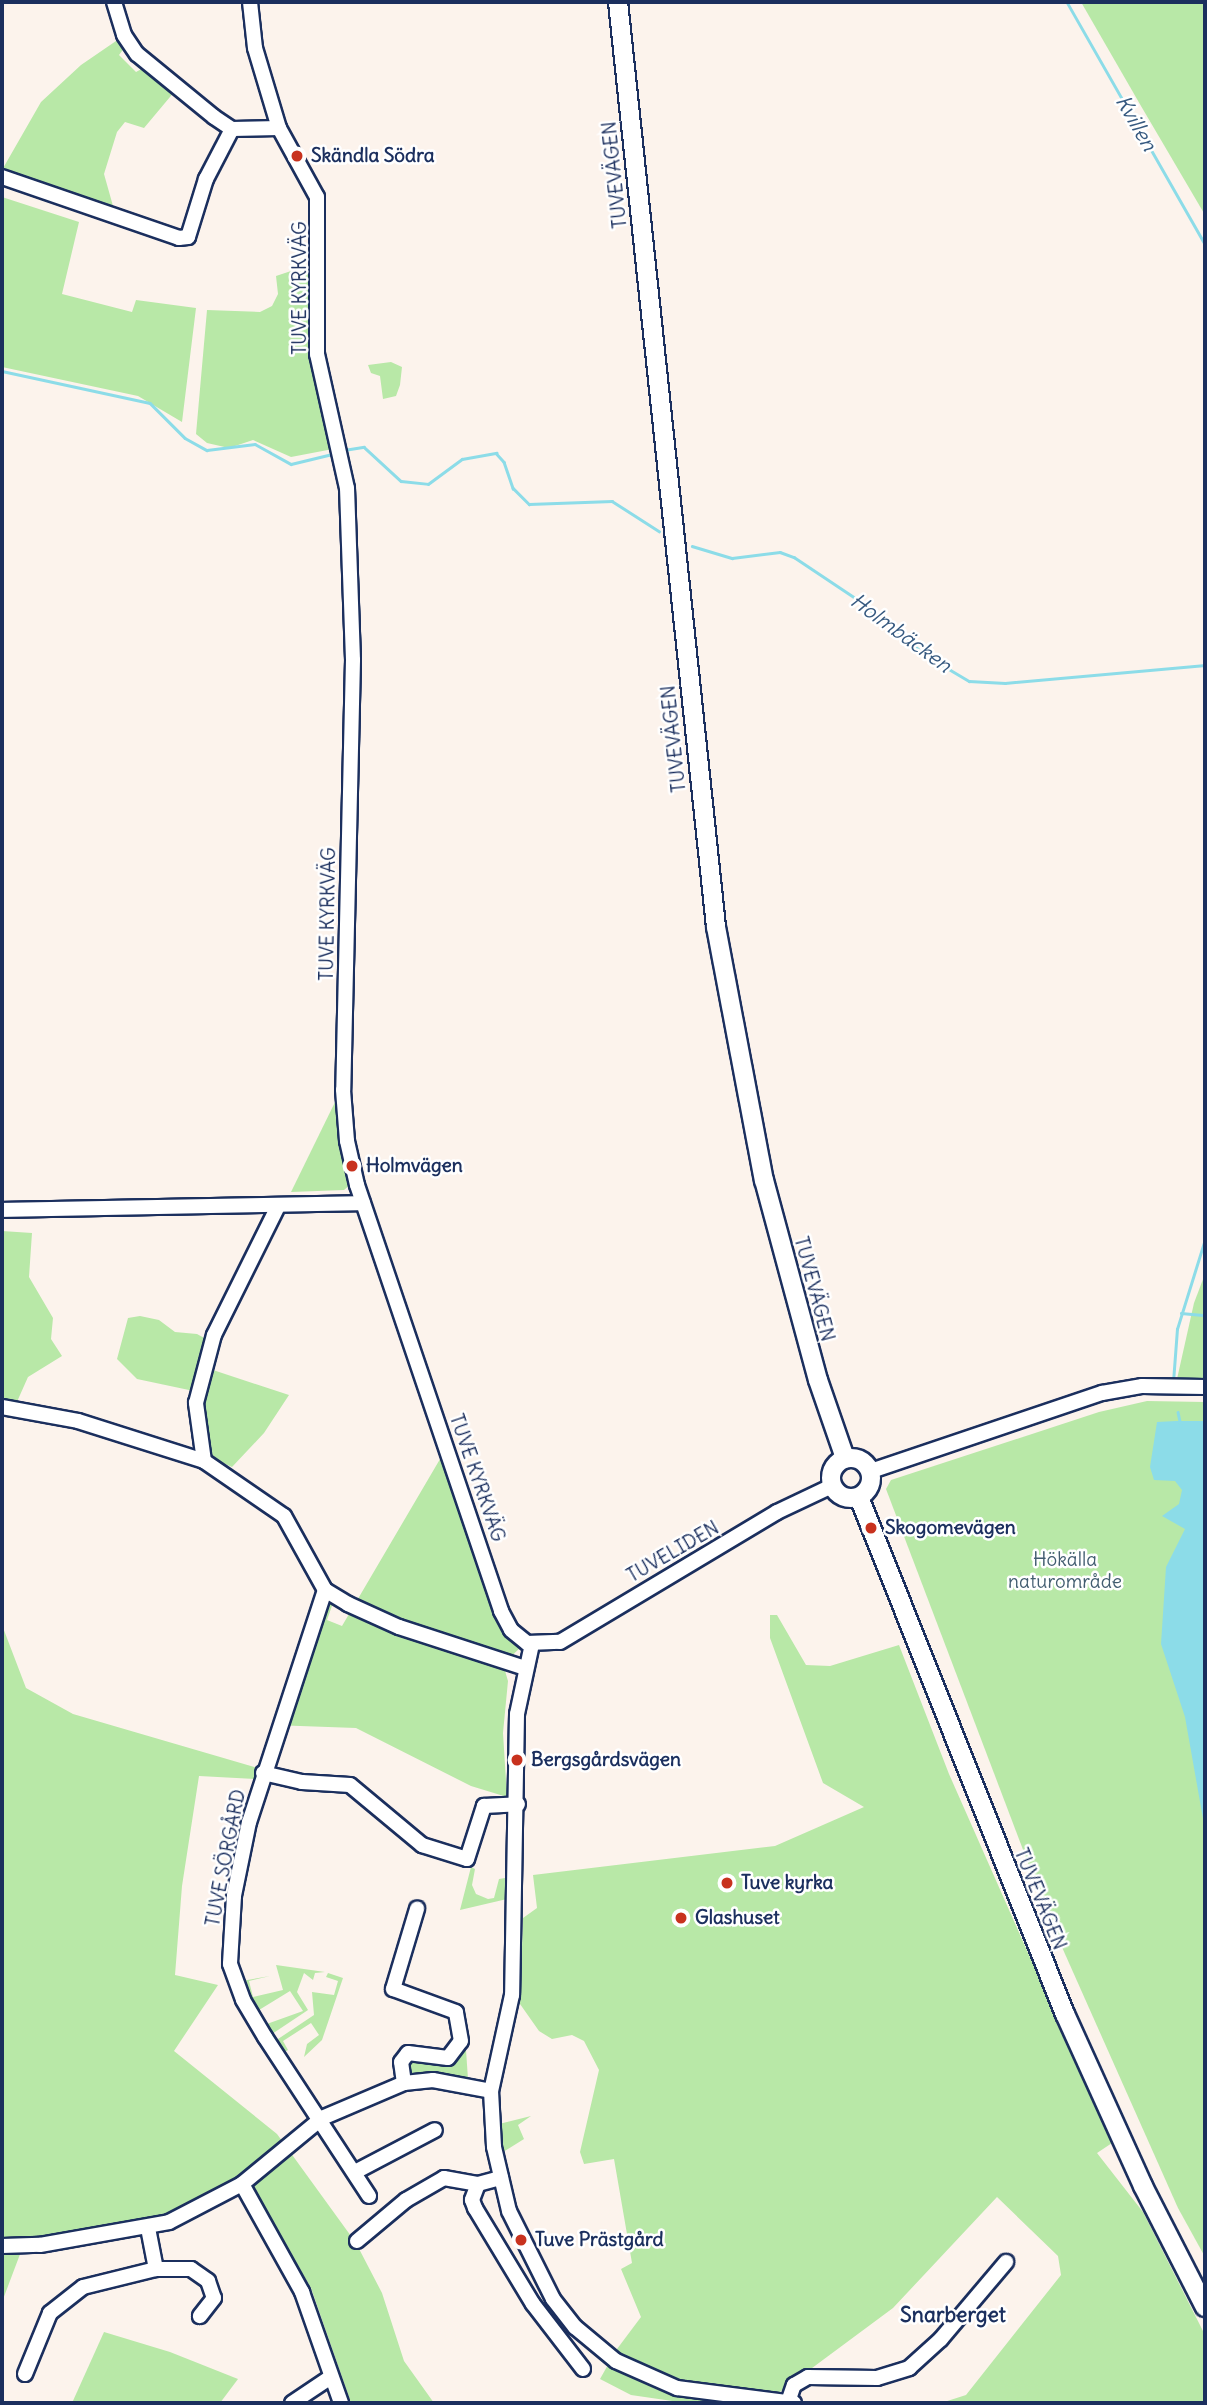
<!DOCTYPE html>
<html>
<head>
<meta charset="utf-8">
<style>
	body { margin:0 }
	#map { position:relative; width:1207px; height:2405px; overflow:hidden; background:#fcf3ec; font-family:Delius,sans-serif }
	div>[style] { position:absolute }
	[style*='--x'] { left:calc(var(--x)*1px); top:calc(var(--y)*1px); width:calc(var(--w)*1px); rotate:calc(var(--a)*1deg) }
	.green>* { inset:0; background:#b8e8a7 }
	.water>* { inset:0; background:#8cdce8 }
	.stream>* { height:2.5px; margin:-1.25px; padding:0 1.25px; transform-origin:1.25px; border-radius:1.25px; background:#8cdce8 }
	.roads { filter:drop-shadow(2px 0 #1b2f5e) drop-shadow(-2px 0 #1b2f5e) drop-shadow(0 2px #1b2f5e) drop-shadow(0 -2px #1b2f5e) }
	.minor>* { height:14px; margin:-7px; padding:0 7px; transform-origin:7px; border-radius:7px; background:#fff }
	.major>* { height:18px; margin:-9px; padding:0 9px; transform-origin:9px; border-radius:9px; background:#fff }
	.major>.ring { margin:-9px; padding:0; box-sizing:content-box; background:none; border:18px solid #fff; border-radius:50% }
	.dots>* { width:19px; height:19px; translate:-50% -50%; box-sizing:border-box; border:4px solid #fff; border-radius:50% }
	span { translate:-50% -50%; white-space:nowrap; text-align:center; line-height:1.15; -webkit-text-stroke:5px #fff; paint-order:stroke }
	.poi-label { font-size:19px; color:#1b2f5e; font-weight:700 }
	.left { translate:0 -50%; text-align:left }
	.street-label { font-size:19px; color:#1b2f5e }
	.park-label { font-size:19px; color:#425d70 }
	.water-label { font-size:21px; color:#375a80; font-style:italic }
	.neighbourhood-label { font-size:21px; color:#1b2f5e; font-weight:700 }
	.frame { position:absolute; inset:0; border:4px solid #1b2f5e; pointer-events:none }
</style>
</head>
<body>
<div id="map">
	<div class="green">
		<i style="clip-path:polygon(1081px 2px,1205px 2px,1205px 215px,1141px 106px)"></i>
		<i style="clip-path:polygon(116px 41px,125px 47px,119px 55px,136px 72px,147px 66px,175px 91px,144px 128px,125px 122px,117px 132px,104px 174px,113px 206px,2px 170px,41px 102px,81px 65px)"></i>
		<i style="clip-path:polygon(2px 197px,79px 222px,62px 294px,132px 312px,136px 300px,196px 308px,182px 422px,138px 396px,2px 367px)"></i>
		<i style="clip-path:polygon(291px 271px,312px 271px,310px 359px,333px 449px,291px 457px,253px 440px,229px 448px,207px 443px,196px 434px,207px 310px,260px 312px,272px 306px,278px 294px,276px 276px)"></i>
		<i style="clip-path:polygon(391px 362px,402px 367px,400px 385px,396px 396px,383px 399px,380px 376px,371px 373px,368px 365px)"></i>
		<i style="clip-path:polygon(338px 1096px,350px 1185px,344px 1190px,291px 1192px)"></i>
		<i style="clip-path:polygon(2px 1231px,32px 1233px,29px 1277px,53px 1318px,51px 1339px,62px 1356px,28px 1377px,16px 1404px,2px 1402px)"></i>
		<i style="clip-path:polygon(1205px 1274px,1205px 1382px,1177px 1379px,1194px 1303px)"></i>
		<i style="clip-path:polygon(140px 1316px,159px 1320px,175px 1332px,197px 1334px,217px 1345px,213px 1370px,289px 1395px,264px 1433px,232px 1467px,210px 1457px,202px 1404px,189px 1390px,137px 1379px,117px 1359px,128px 1318px)"></i>
		<i style="clip-path:polygon(1147px 1401px,1205px 1402px,1205px 2257px,1178px 2208px,1049px 1918px,886px 1489px,891px 1480px,1099px 1412px)"></i>
		<i style="clip-path:polygon(443px 1454px,520px 1648px,503px 1664px,508px 1681px,503px 1733px,507px 1797px,471px 1786px,356px 1728px,272px 1725px,319px 1594px,334px 1600px,327px 1620px,342px 1626px)"></i>
		<i style="clip-path:polygon(770px 1615px,777px 1615px,806px 1665px,830px 1666px,899px 1645px,949px 1774px,1112px 2143px,1097px 2153px,1143px 2212px,1205px 2335px,1205px 2403px,941px 2403px,966px 2395px,1061px 2275px,1058px 2256px,997px 2197px,893px 2308px,777px 2394px,690px 2385px,614px 2353px,641px 2317px,621px 2269px,632px 2263px,614px 2159px,584px 2164px,580px 2152px,599px 2070px,584px 2041px,572px 2035px,552px 2039px,539px 2031px,520px 2004px,523px 1918px,537px 1908px,533px 1875px,775px 1846px,864px 1807px,823px 1783px,770px 1638px)"></i>
		<i style="clip-path:polygon(2px 1625px,26px 1688px,73px 1714px,258px 1768px,255px 1779px,199px 1776px,182px 1886px,175px 1975px,218px 1985px,174px 2051px,277px 2134px,356px 2243px,382px 2293px,404px 2361px,434px 2403px,351px 2403px,311px 2288px,245px 2176px,201px 2203px,151px 2222px,25px 2241px,2px 2302px)"></i>
		<i style="clip-path:polygon(471px 1867px,475px 1869px,472px 1885px,476px 1894px,488px 1899px,494px 1898px,499px 1879px,505px 1878px,508px 1869px,507px 1899px,460px 1910px)"></i>
		<i style="clip-path:polygon(276px 1965px,325px 1972px,315px 1973px,313px 1980px,304px 1973px,297px 1992px,308px 2010px,272px 2034px,264px 2025px,303px 2011px,290px 1991px,259px 2010px,254px 2008px,242px 1981px,270px 1976px,249px 1981px,253px 1997px,283px 1990px)"></i>
		<i style="clip-path:polygon(328px 1973px,343px 1978px,322px 2040px,304px 2057px,307px 2044px,319px 2035px,311px 2023px,283px 2041px,288px 2050px,283px 2053px,275px 2041px,314px 2015px,312px 1992px,334px 1995px,338px 1981px,326px 1977px)"></i>
		<i style="clip-path:polygon(466px 2050px,468px 2079px,409px 2074px,407px 2060px,454px 2060px)"></i>
		<i style="clip-path:polygon(531px 2116px,518px 2125px,524px 2139px,503px 2152px,499px 2124px)"></i>
		<i style="clip-path:polygon(104px 2332px,170px 2352px,238px 2379px,220px 2403px,72px 2403px)"></i>
		<i style="clip-path:polygon(609px 2363px,661px 2388px,753px 2403px,686px 2403px,631px 2395px,600px 2379px)"></i>
	</div>
	<div class="water">
		<i style="clip-path:polygon(1176px 1421px,1205px 1421px,1205px 1830px,1185px 1717px,1161px 1644px,1166px 1567px,1185px 1529px,1162px 1516px,1179px 1504px,1182px 1490px,1175px 1481px,1154px 1480px,1150px 1467px,1157px 1422px)"></i>
	</div>
	<div class="stream">
		<i style="--x:1067;--y:2;--w:279;--a:60.3"></i>
		<i style="--x:2;--y:371;--w:151;--a:12.2"></i>
		<i style="--x:150;--y:403;--w:49;--a:45"></i>
		<i style="--x:185;--y:438;--w:25;--a:29"></i>
		<i style="--x:207;--y:450;--w:48;--a:-7.1"></i>
		<i style="--x:255;--y:444;--w:41;--a:29.1"></i>
		<i style="--x:291;--y:464;--w:42;--a:-13.7"></i>
		<i style="--x:344;--y:450;--w:20;--a:-9"></i>
		<i style="--x:364;--y:447;--w:50;--a:42.6"></i>
		<i style="--x:401;--y:481;--w:27;--a:6"></i>
		<i style="--x:428;--y:484;--w:42;--a:-36.3"></i>
		<i style="--x:462;--y:459;--w:35;--a:-10"></i>
		<i style="--x:496;--y:453;--w:12;--a:48"></i>
		<i style="--x:504;--y:462;--w:28;--a:71"></i>
		<i style="--x:513;--y:488;--w:23;--a:45"></i>
		<i style="--x:529;--y:504;--w:83;--a:-2.1"></i>
		<i style="--x:612;--y:501;--w:56;--a:32.6"></i>
		<i style="--x:692;--y:546;--w:42;--a:16.7"></i>
		<i style="--x:732;--y:558;--w:48;--a:-7.1"></i>
		<i style="--x:780;--y:552;--w:15;--a:20"></i>
		<i style="--x:794;--y:557;--w:76;--a:33.7"></i>
		<i style="--x:857;--y:599;--w:90;--a:39.2"></i>
		<i style="--x:927;--y:656;--w:49;--a:30.8"></i>
		<i style="--x:969;--y:681;--w:36;--a:3"></i>
		<i style="--x:1005;--y:683;--w:201;--a:-5.1"></i>
		<i style="--x:1181;--y:1313;--w:24;--a:5"></i>
		<i style="--x:1173;--y:1382;--w:53;--a:-85.7"></i>
		<i style="--x:1177;--y:1329;--w:94;--a:-72.7"></i>
		<i style="--x:1178;--y:1412;--w:14;--a:78"></i>
	</div>
	<div class="roads">
		<div class="minor">
			<i style="--x:114;--y:2;--w:34;--a:73"></i>
			<i style="--x:124;--y:35;--w:23;--a:56"></i>
			<i style="--x:137;--y:54;--w:99;--a:39.3"></i>
			<i style="--x:214;--y:117;--w:22;--a:34"></i>
			<i style="--x:232;--y:129;--w:47;--a:-1.2"></i>
			<i style="--x:250;--y:2;--w:46;--a:83.8"></i>
			<i style="--x:255;--y:48;--w:84;--a:73.3"></i>
			<i style="--x:279;--y:128;--w:79;--a:61.2"></i>
			<i style="--x:317;--y:197;--w:157;--a:90"></i>
			<i style="--x:317;--y:354;--w:137;--a:77.4"></i>
			<i style="--x:347;--y:488;--w:172;--a:88"></i>
			<i style="--x:353;--y:660;--w:430;--a:91.3"></i>
			<i style="--x:343;--y:1090;--w:51;--a:85.5"></i>
			<i style="--x:347;--y:1141;--w:45;--a:77.2"></i>
			<i style="--x:357;--y:1185;--w:450;--a:71.3"></i>
			<i style="--x:501;--y:1611;--w:21;--a:62"></i>
			<i style="--x:511;--y:1630;--w:21;--a:39"></i>
			<i style="--x:527;--y:1643;--w:33;--a:-2"></i>
			<i style="--x:560;--y:1642;--w:253;--a:-30.9"></i>
			<i style="--x:777;--y:1512;--w:61;--a:-25.3"></i>
			<i style="--x:2;--y:177;--w:187;--a:19"></i>
			<i style="--x:179;--y:238;--w:9;--a:-6"></i>
			<i style="--x:188;--y:237;--w:61;--a:-72.8"></i>
			<i style="--x:206;--y:179;--w:56;--a:-62.5"></i>
			<i style="--x:2;--y:1210;--w:361;--a:-1.1"></i>
			<i style="--x:2;--y:1407;--w:77;--a:10.4"></i>
			<i style="--x:78;--y:1421;--w:132;--a:17.6"></i>
			<i style="--x:204;--y:1461;--w:97;--a:34.5"></i>
			<i style="--x:284;--y:1516;--w:85;--a:61"></i>
			<i style="--x:325;--y:1590;--w:27;--a:31"></i>
			<i style="--x:348;--y:1604;--w:56;--a:24.3"></i>
			<i style="--x:399;--y:1627;--w:133;--a:18"></i>
			<i style="--x:204;--y:1461;--w:59;--a:-97.9"></i>
			<i style="--x:196;--y:1403;--w:70;--a:-75.2"></i>
			<i style="--x:214;--y:1335;--w:144;--a:-63.6"></i>
			<i style="--x:871;--y:1471;--w:244;--a:-18.7"></i>
			<i style="--x:1102;--y:1393;--w:41;--a:-9.9"></i>
			<i style="--x:1142;--y:1386;--w:63;--a:0.9"></i>
			<i style="--x:325;--y:1590;--w:244;--a:108.1"></i>
			<i style="--x:249;--y:1822;--w:76;--a:101.5"></i>
			<i style="--x:234;--y:1896;--w:68;--a:93.4"></i>
			<i style="--x:230;--y:1964;--w:38;--a:70"></i>
			<i style="--x:243;--y:2000;--w:43;--a:59.3"></i>
			<i style="--x:265;--y:2037;--w:190;--a:56.8"></i>
			<i style="--x:532;--y:1644;--w:72;--a:102.1"></i>
			<i style="--x:517;--y:1714;--w:281;--a:91"></i>
			<i style="--x:512;--y:1995;--w:98;--a:102.3"></i>
			<i style="--x:491;--y:2091;--w:56;--a:86.9"></i>
			<i style="--x:494;--y:2147;--w:66;--a:76.8"></i>
			<i style="--x:509;--y:2211;--w:98;--a:63.4"></i>
			<i style="--x:553;--y:2299;--w:36;--a:52"></i>
			<i style="--x:575;--y:2327;--w:53;--a:39.7"></i>
			<i style="--x:616;--y:2361;--w:67;--a:23.9"></i>
			<i style="--x:677;--y:2388;--w:118;--a:7.3"></i>
			<i style="--x:263;--y:1773;--w:40;--a:13"></i>
			<i style="--x:302;--y:1782;--w:48;--a:3.6"></i>
			<i style="--x:350;--y:1785;--w:94;--a:39.8"></i>
			<i style="--x:422;--y:1845;--w:47;--a:17.3"></i>
			<i style="--x:467;--y:1859;--w:56;--a:-72.2"></i>
			<i style="--x:484;--y:1806;--w:34;--a:-3"></i>
			<i style="--x:404;--y:2083;--w:21;--a:-98"></i>
			<i style="--x:401;--y:2062;--w:11;--a:-52"></i>
			<i style="--x:408;--y:2053;--w:40;--a:7.1"></i>
			<i style="--x:448;--y:2058;--w:21;--a:-53"></i>
			<i style="--x:461;--y:2041;--w:29;--a:-100"></i>
			<i style="--x:456;--y:2012;--w:67;--a:-159.9"></i>
			<i style="--x:393;--y:1989;--w:84;--a:-73.3"></i>
			<i style="--x:355;--y:2172;--w:90;--a:-27.7"></i>
			<i style="--x:242;--y:2184;--w:124;--a:60.9"></i>
			<i style="--x:302;--y:2292;--w:118;--a:70.6"></i>
			<i style="--x:478;--y:2184;--w:17;--a:111"></i>
			<i style="--x:472;--y:2200;--w:9;--a:69"></i>
			<i style="--x:475;--y:2208;--w:112;--a:58.9"></i>
			<i style="--x:533;--y:2304;--w:82;--a:52.4"></i>
			<i style="--x:148;--y:2228;--w:42;--a:79"></i>
			<i style="--x:357;--y:2241;--w:64;--a:-39.9"></i>
			<i style="--x:406;--y:2200;--w:44;--a:-30.1"></i>
			<i style="--x:444;--y:2178;--w:35;--a:10"></i>
			<i style="--x:478;--y:2184;--w:24;--a:-15"></i>
			<i style="--x:2;--y:2246;--w:38;--a:-2"></i>
			<i style="--x:40;--y:2245;--w:131;--a:-10.1"></i>
			<i style="--x:169;--y:2222;--w:82;--a:-27.5"></i>
			<i style="--x:242;--y:2184;--w:104;--a:-39.5"></i>
			<i style="--x:322;--y:2118;--w:89;--a:-23.1"></i>
			<i style="--x:404;--y:2083;--w:29;--a:-6"></i>
			<i style="--x:433;--y:2080;--w:59;--a:10.7"></i>
			<i style="--x:25;--y:2374;--w:66;--a:-67.7"></i>
			<i style="--x:50;--y:2313;--w:42;--a:-38.2"></i>
			<i style="--x:83;--y:2287;--w:75;--a:-13.9"></i>
			<i style="--x:156;--y:2269;--w:35;--a:0"></i>
			<i style="--x:191;--y:2269;--w:21;--a:35"></i>
			<i style="--x:208;--y:2281;--w:18;--a:71"></i>
			<i style="--x:214;--y:2298;--w:23;--a:128"></i>
			<i style="--x:788;--y:2402;--w:18;--a:-71"></i>
			<i style="--x:794;--y:2385;--w:16;--a:-30"></i>
			<i style="--x:808;--y:2377;--w:69;--a:0.8"></i>
			<i style="--x:877;--y:2378;--w:34;--a:-17"></i>
			<i style="--x:909;--y:2368;--w:43;--a:-42.2"></i>
			<i style="--x:941;--y:2339;--w:101;--a:-49.8"></i>
			<i style="--x:292;--y:2403;--w:47;--a:-33.7"></i>
		</div>
		<div class="major">
			<i style="--x:618;--y:2;--w:930;--a:83.95"></i>
			<i style="--x:716;--y:927;--w:258;--a:79.3"></i>
			<i style="--x:764;--y:1180;--w:207;--a:74.9"></i>
			<i style="--x:818;--y:1380;--w:83;--a:70.9"></i>
			<i class="ring" style="left:831px;top:1458px;width:22px;height:22px"></i>
			<i style="--x:859;--y:1497;--w:557;--a:68.28"></i>
			<i style="--x:1065;--y:2014;--w:189;--a:65.6"></i>
			<i style="--x:1143;--y:2186;--w:136;--a:62.9"></i>
		</div>
	</div>
	<div class="dots">
		<i style="left:297px;top:156px;background:#c8321e"></i>
		<i style="left:352px;top:1166px;background:#c8321e"></i>
		<i style="left:871px;top:1528px;background:#c8321e"></i>
		<i style="left:517px;top:1760px;background:#c8321e"></i>
		<i style="left:727px;top:1883px;background:#c8321e"></i>
		<i style="left:681px;top:1918px;background:#c8321e"></i>
		<i style="left:521px;top:2240px;background:#c8321e"></i>
	</div>
	<div class="poi-label">
		<span class="left" style="left:311px;top:156px">Skändla Södra</span>
		<span class="left" style="left:366px;top:1166px">Holmvägen</span>
		<span class="left" style="left:885px;top:1528px">Skogomevägen</span>
		<span class="left" style="left:531px;top:1760px">Bergsgårdsvägen</span>
		<span class="left" style="left:741px;top:1883px">Tuve kyrka</span>
		<span class="left" style="left:695px;top:1918px">Glashuset</span>
		<span class="left" style="left:535px;top:2240px">Tuve Prästgård</span>
	</div>
	<div class="street-label">
		<span style="left:615px;top:175px;rotate:-96deg">TUVEVÄGEN</span>
		<span style="left:300px;top:288px;rotate:-90deg">TUVE KYRKVÄG</span>
		<span style="left:674px;top:739px;rotate:-96deg">TUVEVÄGEN</span>
		<span style="left:328px;top:914px;rotate:-89deg">TUVE KYRKVÄG</span>
		<span style="left:814px;top:1289px;rotate:75deg">TUVEVÄGEN</span>
		<span style="left:477px;top:1478px;rotate:71deg">TUVE KYRKVÄG</span>
		<span style="left:673px;top:1552px;rotate:-30deg">TUVELIDEN</span>
		<span style="left:226px;top:1858px;rotate:-79deg">TUVE SÖRGÅRD</span>
		<span style="left:1040px;top:1899px;rotate:68deg">TUVEVÄGEN</span>
	</div>
	<div class="park-label">
		<span style="left:1065px;top:1571px">Hökälla<br>naturområde</span>
	</div>
	<div class="water-label">
		<span style="left:1136px;top:123px;rotate:60deg">Kvillen</span>
		<span style="left:901px;top:633px;rotate:36deg">Holmbäcken</span>
	</div>
	<div class="neighbourhood-label">
		<span style="left:953px;top:2315px">Snarberget</span>
	</div>
	<div class="frame"></div>
</div>
</body>
</html>
